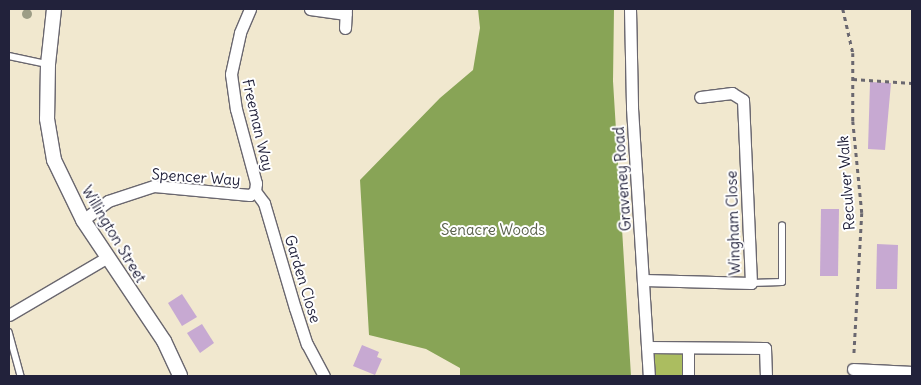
<!DOCTYPE html>
<html>
<head>
<meta charset="utf-8">
<style>
	body { margin:0 }
	#map { position:relative; width:921px; height:385px; overflow:hidden; background:#f1e8cf; font-family:Delius,sans-serif }
	div>[style] { position:absolute }
	[style*='--x'] { left:calc(var(--x)*1px); top:calc(var(--y)*1px); width:calc(var(--w)*1px); rotate:calc(var(--a)*1deg) }
	.green>* { inset:0; background:#abbd60 }
	.forest>* { inset:0; background:#88a456 }
	.building>* { inset:0; background:#c7a9d2 }
	.path>* { height:2.5px; margin-top:-1.25px; transform-origin:0; background:repeating-linear-gradient(90deg,#6a676f 0 4px,transparent 0 8px) }
	.roads { filter:drop-shadow(1px 0 #6a676f) drop-shadow(-1px 0 #6a676f) drop-shadow(0 1px #6a676f) drop-shadow(0 -1px #6a676f) }
	.service>* { height:5.5px; margin:-2.75px; padding:0 2.75px; transform-origin:2.75px; border-radius:2.75px; background:#fff }
	.minor>* { height:11px; margin:-5.5px; padding:0 5.5px; transform-origin:5.5px; border-radius:5.5px; background:#fff }
	.tertiary>* { height:14px; margin:-7px; padding:0 7px; transform-origin:7px; border-radius:7px; background:#fff }
	.trees>* { width:10px; height:10px; margin:-5px; border-radius:50%; background:#9d9d86 }
	span { translate:-50% -50%; white-space:nowrap; text-align:center; line-height:1.15; -webkit-text-stroke:4px #fff; paint-order:stroke }
	.street-label { font-size:15px; color:#22223b }
	.park-label { font-size:15px; color:#59604a }
	.frame { position:absolute; inset:0; border:10px solid #22223b; pointer-events:none }
</style>
</head>
<body>
<div id="map">
	<div class="green">
		<i style="clip-path:polygon(647px 347px,688px 348px,688px 376px,649px 376px)"></i>
	</div>
	<div class="forest">
		<i style="clip-path:polygon(478px 9px,614px 9px,613px 81px,631px 376px,460px 376px,460px 368px,426px 349px,369px 335px,360px 180px,440px 98px,473px 70px,480px 28px)"></i>
	</div>
	<div class="building">
		<i style="clip-path:polygon(870px 82px,891px 83px,885px 150px,868px 149px)"></i>
		<i style="clip-path:polygon(821px 209px,839px 209px,838px 276px,820px 276px)"></i>
		<i style="clip-path:polygon(877px 244px,898px 245px,897px 289px,876px 289px)"></i>
		<i style="clip-path:polygon(182px 294px,197px 317px,182px 326px,168px 303px)"></i>
		<i style="clip-path:polygon(202px 324px,214px 343px,200px 353px,187px 333px)"></i>
		<i style="clip-path:polygon(362px 345px,379px 352px,377px 357px,382px 359px,375px 375px,353px 366px)"></i>
	</div>
	<div class="path">
		<i style="--x:843;--y:9;--w:45;--a:77.2"></i>
		<i style="--x:853;--y:53;--w:68;--a:90"></i>
		<i style="--x:853;--y:121;--w:92;--a:84.4"></i>
		<i style="--x:862;--y:213;--w:144;--a:93.2"></i>
		<i style="--x:853;--y:79;--w:59;--a:3.9"></i>
	</div>
	<div class="roads">
		<div class="service">
			<i style="--x:9;--y:56;--w:40;--a:12"></i>
			<i style="--x:751;--y:283;--w:31;--a:-2"></i>
			<i style="--x:782;--y:282;--w:56;--a:-90"></i>
			<i style="--x:9;--y:332;--w:46;--a:74.7"></i>
		</div>
		<div class="minor">
			<i style="--x:250;--y:9;--w:26;--a:113"></i>
			<i style="--x:240;--y:33;--w:42;--a:102.4"></i>
			<i style="--x:231;--y:74;--w:35;--a:82"></i>
			<i style="--x:236;--y:109;--w:77;--a:74.9"></i>
			<i style="--x:256;--y:183;--w:8;--a:97"></i>
			<i style="--x:310;--y:9;--w:36;--a:8"></i>
			<i style="--x:630;--y:9;--w:99;--a:88.8"></i>
			<i style="--x:632;--y:108;--w:269;--a:86.4"></i>
			<i style="--x:345;--y:28;--w:19;--a:-87"></i>
			<i style="--x:255;--y:191;--w:15;--a:53"></i>
			<i style="--x:264;--y:203;--w:109;--a:73.6"></i>
			<i style="--x:295;--y:308;--w:38;--a:72"></i>
			<i style="--x:307;--y:344;--w:36;--a:62"></i>
			<i style="--x:83;--y:220;--w:31;--a:-37"></i>
			<i style="--x:108;--y:201;--w:48;--a:-18.1"></i>
			<i style="--x:154;--y:186;--w:96;--a:5.4"></i>
			<i style="--x:250;--y:195;--w:6;--a:-39"></i>
			<i style="--x:644;--y:280;--w:107;--a:1.6"></i>
			<i style="--x:751;--y:283;--w:183;--a:-92.5"></i>
			<i style="--x:743;--y:100;--w:13;--a:-148"></i>
			<i style="--x:732;--y:93;--w:32;--a:173"></i>
			<i style="--x:9;--y:315;--w:113;--a:-30.4"></i>
			<i style="--x:647;--y:347;--w:118;--a:0.5"></i>
			<i style="--x:765;--y:348;--w:28;--a:88"></i>
			<i style="--x:688;--y:348;--w:28;--a:90"></i>
			<i style="--x:853;--y:369;--w:59;--a:2.9"></i>
		</div>
		<div class="tertiary">
			<i style="--x:54;--y:9;--w:55;--a:96.2"></i>
			<i style="--x:48;--y:64;--w:55;--a:91"></i>
			<i style="--x:47;--y:119;--w:42;--a:80.3"></i>
			<i style="--x:54;--y:160;--w:67;--a:64.2"></i>
			<i style="--x:83;--y:220;--w:146;--a:56.2"></i>
			<i style="--x:164;--y:341;--w:38;--a:65"></i>
		</div>
	</div>
	<div class="trees">
		<i style="left:27px;top:14px"></i>
	</div>
	<div class="street-label">
		<span style="left:258px;top:125px;rotate:77deg">Freeman Way</span>
		<span style="left:196px;top:177px;rotate:4deg">Spencer Way</span>
		<span style="left:622px;top:179px;rotate:-94deg">Graveney Road</span>
		<span style="left:846px;top:183px;rotate:-94deg">Reculver Walk</span>
		<span style="left:733px;top:223px;rotate:-92deg">Wingham Close</span>
		<span style="left:114px;top:234px;rotate:59deg">Willington Street</span>
		<span style="left:303px;top:279px;rotate:73deg">Garden Close</span>
	</div>
	<div class="park-label">
		<span style="left:493px;top:230px">Senacre Woods</span>
	</div>
	<div class="frame"></div>
</div>
</body>
</html>
